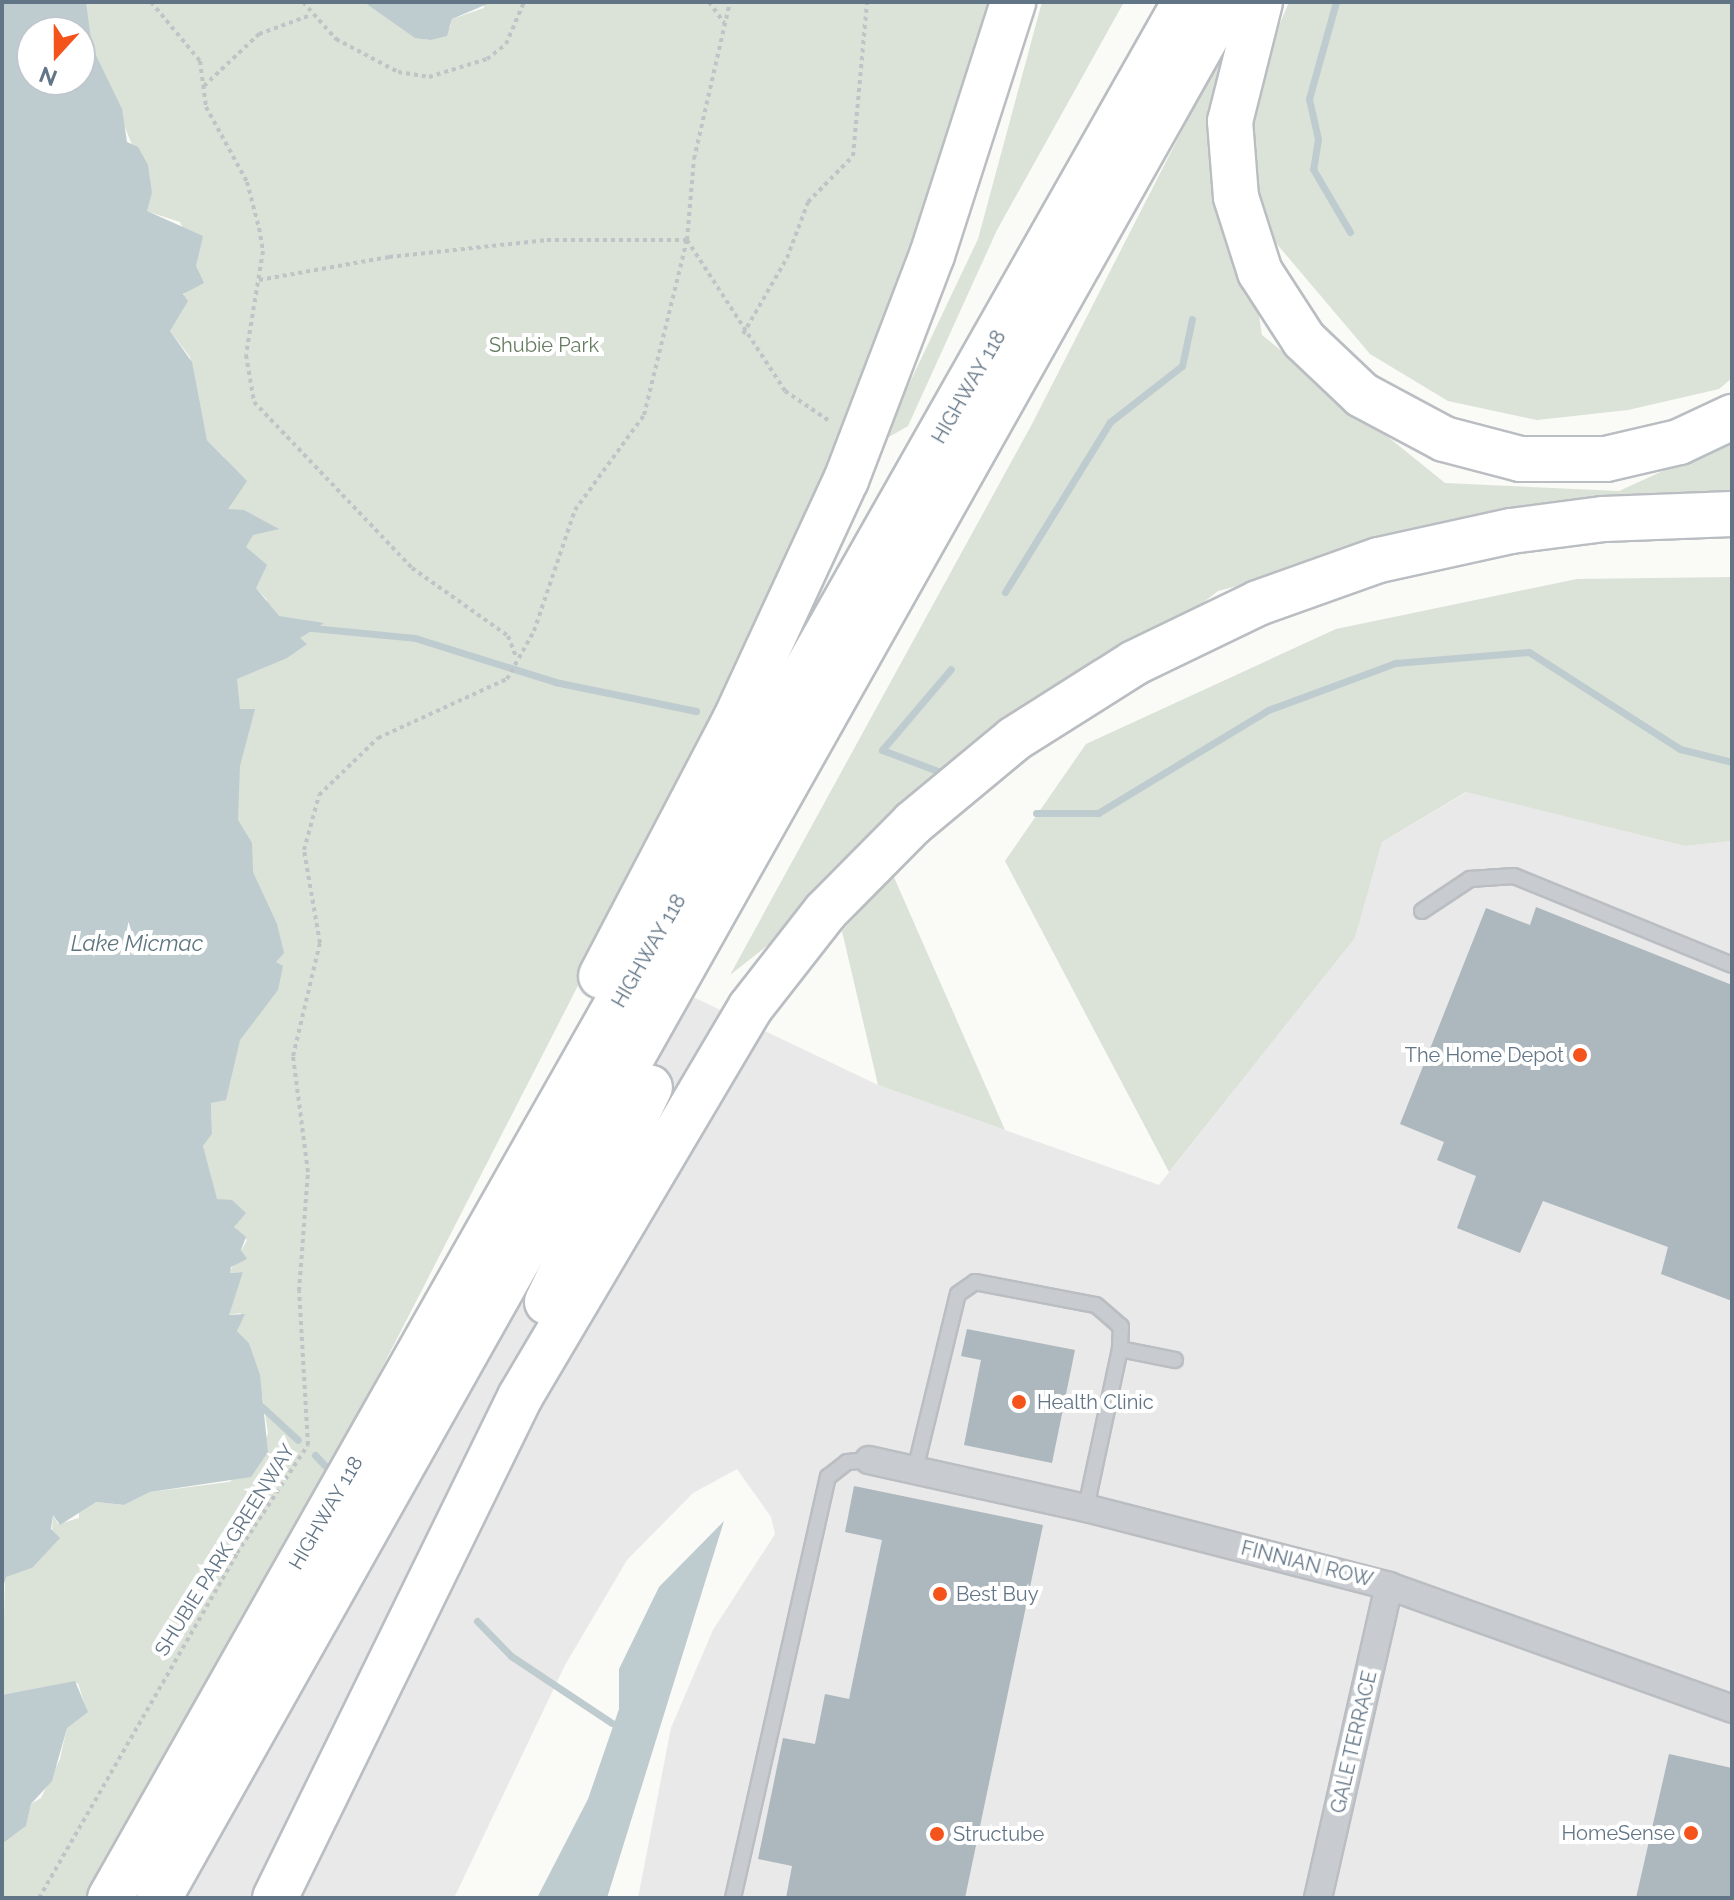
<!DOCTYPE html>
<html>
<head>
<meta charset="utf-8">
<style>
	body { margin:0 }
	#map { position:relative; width:1734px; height:1900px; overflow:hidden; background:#fafaf7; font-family:Raleway,sans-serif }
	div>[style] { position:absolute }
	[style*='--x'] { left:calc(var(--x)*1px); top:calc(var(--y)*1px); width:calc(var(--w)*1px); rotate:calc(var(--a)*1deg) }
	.built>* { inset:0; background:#e8e9e8 }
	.green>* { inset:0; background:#dbe2d8 }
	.water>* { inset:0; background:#becbcf }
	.stream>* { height:7px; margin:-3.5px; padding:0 3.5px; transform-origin:3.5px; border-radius:3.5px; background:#becbcf }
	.building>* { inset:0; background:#adb7be }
	.path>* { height:4px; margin-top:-2px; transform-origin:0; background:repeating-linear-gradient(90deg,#c1c4c6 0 4px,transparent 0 8px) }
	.roads { filter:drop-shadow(2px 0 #babec2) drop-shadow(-2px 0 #babec2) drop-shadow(0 2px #babec2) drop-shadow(0 -2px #babec2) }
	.service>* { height:14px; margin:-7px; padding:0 7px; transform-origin:7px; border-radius:7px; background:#c8ccd0 }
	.minor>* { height:26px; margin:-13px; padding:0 13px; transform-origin:13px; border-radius:13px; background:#c8ccd0 }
	.motorway>* { height:44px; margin:-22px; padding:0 22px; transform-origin:22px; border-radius:22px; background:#fff }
	.dots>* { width:22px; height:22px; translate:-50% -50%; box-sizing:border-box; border:4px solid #fff; border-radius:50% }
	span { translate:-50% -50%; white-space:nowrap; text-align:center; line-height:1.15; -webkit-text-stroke:8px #fff; paint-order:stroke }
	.park-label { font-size:20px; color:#667c61 }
	.street-label { font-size:20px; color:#627586 }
	.poi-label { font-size:20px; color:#627586 }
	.right { translate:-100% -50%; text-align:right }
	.left { translate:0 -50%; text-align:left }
	.water-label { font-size:22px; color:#5d757e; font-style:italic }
	.frame { position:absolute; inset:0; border:4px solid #627586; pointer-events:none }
	.north { position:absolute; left:16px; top:16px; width:80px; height:80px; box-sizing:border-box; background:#fff; border:2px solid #c0c8cf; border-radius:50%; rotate:201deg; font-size:22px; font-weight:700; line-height:32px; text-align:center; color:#627586 }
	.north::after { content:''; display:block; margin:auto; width:28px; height:36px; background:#f5531c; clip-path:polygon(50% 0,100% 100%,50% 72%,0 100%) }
</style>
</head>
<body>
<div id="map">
	<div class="built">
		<i style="clip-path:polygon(1467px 792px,1685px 846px,1732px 841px,1732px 1898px,638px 1898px,671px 1728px,713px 1630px,775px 1534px,771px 1517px,737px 1469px,693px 1493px,627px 1560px,565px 1665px,454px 1898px,127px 1898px,651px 977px,878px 1085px,1159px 1185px,1355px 938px,1382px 842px)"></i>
	</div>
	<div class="green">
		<i style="clip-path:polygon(86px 2px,370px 2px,427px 40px,450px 28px,452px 19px,484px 8px,483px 2px,1015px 2px,900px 358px,110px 1898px,2px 1898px,2px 1844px,26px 1826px,31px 1804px,41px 1798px,60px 1759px,67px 1727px,87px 1712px,78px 1683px,2px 1695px,5px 1577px,32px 1568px,52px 1532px,53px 1515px,58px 1524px,79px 1518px,79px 1507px,96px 1502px,124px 1505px,150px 1492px,229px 1482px,258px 1464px,268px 1433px,259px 1375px,249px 1343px,237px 1331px,241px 1313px,228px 1315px,243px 1272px,229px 1273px,247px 1240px,234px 1227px,234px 1202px,217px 1199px,210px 1186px,203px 1146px,212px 1134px,211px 1103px,183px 747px,267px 600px,256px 588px,228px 509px,224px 457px,207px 440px,190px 357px,170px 331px,197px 261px,180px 222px,146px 211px,152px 193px,88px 38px)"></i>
		<i style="clip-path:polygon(1042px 2px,1124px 2px,997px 230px,908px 426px,882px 441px,978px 239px)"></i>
		<i style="clip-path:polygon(1289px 2px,1732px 2px,1732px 378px,1719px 389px,1628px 410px,1537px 420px,1448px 401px,1370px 354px,1265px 230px,1252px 134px,1268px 52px)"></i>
		<i style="clip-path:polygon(1219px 58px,1262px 335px,1445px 483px,1619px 491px,1689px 459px,1732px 428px,1732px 500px,1539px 510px,1218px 591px,730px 975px,1032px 424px)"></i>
		<i style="clip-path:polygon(1732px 577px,1732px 841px,1685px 846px,1466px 792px,1382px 842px,1355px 938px,1169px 1172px,1005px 861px,1086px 744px,1336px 629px,1577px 579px)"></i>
		<i style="clip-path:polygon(893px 875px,1005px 1130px,878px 1085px,842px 931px)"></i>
	</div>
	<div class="water">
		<i style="clip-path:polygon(evenodd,2px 2px,86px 2px,92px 47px,122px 109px,127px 142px,138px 147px,148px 165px,152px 193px,147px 211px,203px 236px,196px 266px,204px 283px,183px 294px,188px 301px,170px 331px,192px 362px,207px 440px,247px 481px,228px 509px,244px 510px,279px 529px,253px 535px,246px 547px,267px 565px,256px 588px,279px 616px,324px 623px,300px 638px,307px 644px,287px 658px,237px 679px,240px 709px,255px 709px,240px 766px,238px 820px,252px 843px,253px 872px,277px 924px,284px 953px,276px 962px,283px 966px,278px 990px,240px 1040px,226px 1100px,211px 1103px,212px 1134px,203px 1146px,217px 1199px,232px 1200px,246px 1213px,234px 1227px,246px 1237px,241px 1250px,247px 1259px,231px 1267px,230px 1273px,243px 1272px,229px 1315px,245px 1314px,237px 1331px,249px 1343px,260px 1375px,268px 1452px,251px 1477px,150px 1492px,124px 1505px,96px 1502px,60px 1525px,53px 1515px,51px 1529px,60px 1538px,32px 1568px,6px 1577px,2px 1591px,2px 2px,32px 32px,80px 32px,80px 80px,32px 80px,32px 32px)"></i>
		<i style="clip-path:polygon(364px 2px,492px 2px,452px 19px,447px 36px,431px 40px,415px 38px)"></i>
		<i style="clip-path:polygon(724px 1521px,607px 1898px,537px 1898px,588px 1799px,619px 1709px,619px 1669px,659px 1587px)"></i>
		<i style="clip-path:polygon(75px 1681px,88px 1712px,67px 1728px,52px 1781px,31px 1804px,26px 1826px,2px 1844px,2px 1695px)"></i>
	</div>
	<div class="stream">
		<i style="--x:1336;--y:2;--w:101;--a:105.6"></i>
		<i style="--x:1309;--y:99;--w:41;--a:77.3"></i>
		<i style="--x:1318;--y:139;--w:30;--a:99"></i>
		<i style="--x:1313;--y:169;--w:73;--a:59.6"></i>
		<i style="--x:1005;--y:592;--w:200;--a:-58.3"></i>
		<i style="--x:1110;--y:422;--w:91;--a:-37.9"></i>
		<i style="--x:1182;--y:366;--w:48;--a:-78"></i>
		<i style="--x:312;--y:628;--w:103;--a:5.5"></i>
		<i style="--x:415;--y:638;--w:147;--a:17.4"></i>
		<i style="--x:555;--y:682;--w:144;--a:11.6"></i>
		<i style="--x:943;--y:773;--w:65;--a:-159.3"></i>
		<i style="--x:882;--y:750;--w:106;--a:-49.6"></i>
		<i style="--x:1036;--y:813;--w:62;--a:0"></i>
		<i style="--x:1098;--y:813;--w:199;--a:-31.2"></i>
		<i style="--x:1268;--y:710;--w:135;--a:-20.3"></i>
		<i style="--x:1395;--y:663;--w:134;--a:-4.7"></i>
		<i style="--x:1529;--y:652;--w:179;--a:32.7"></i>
		<i style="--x:1680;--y:749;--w:54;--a:14"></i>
		<i style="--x:261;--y:1406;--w:50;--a:42.6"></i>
		<i style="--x:315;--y:1455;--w:21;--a:47"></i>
		<i style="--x:477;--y:1621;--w:49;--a:45.8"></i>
		<i style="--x:511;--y:1656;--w:121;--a:33.6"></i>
	</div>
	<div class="building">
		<i style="clip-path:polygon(1536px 907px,1732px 985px,1732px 1301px,1661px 1274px,1668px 1247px,1543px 1201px,1520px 1253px,1457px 1228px,1476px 1176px,1437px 1160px,1444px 1142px,1400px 1124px,1486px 908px,1530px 925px)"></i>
		<i style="clip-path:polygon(967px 1329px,1075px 1350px,1052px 1463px,964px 1445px,981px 1360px,961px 1356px)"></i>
		<i style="clip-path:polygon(854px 1486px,1043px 1525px,965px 1898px,786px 1898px,792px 1866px,758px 1859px,783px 1738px,815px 1744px,825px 1694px,849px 1699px,882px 1540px,845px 1532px)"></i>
		<i style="clip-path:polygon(1669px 1754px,1732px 1768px,1732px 1898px,1636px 1898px)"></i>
	</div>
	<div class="path">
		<i style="--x:151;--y:2;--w:77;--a:50.3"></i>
		<i style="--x:200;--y:61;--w:46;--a:82.6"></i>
		<i style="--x:206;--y:107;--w:85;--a:61.3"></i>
		<i style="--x:247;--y:182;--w:48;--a:75.4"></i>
		<i style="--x:259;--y:228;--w:23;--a:80"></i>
		<i style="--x:263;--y:251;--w:105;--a:99.3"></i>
		<i style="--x:246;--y:355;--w:48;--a:80.3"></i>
		<i style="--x:254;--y:402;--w:229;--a:46.4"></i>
		<i style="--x:412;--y:568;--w:118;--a:35.3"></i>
		<i style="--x:508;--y:636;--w:22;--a:69"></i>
		<i style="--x:303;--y:2;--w:50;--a:48.3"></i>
		<i style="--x:336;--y:39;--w:70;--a:28"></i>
		<i style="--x:398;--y:72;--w:31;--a:9"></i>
		<i style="--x:429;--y:77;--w:61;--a:-17.2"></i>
		<i style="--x:487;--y:59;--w:24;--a:-38"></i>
		<i style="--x:506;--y:44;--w:46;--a:-66.8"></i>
		<i style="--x:709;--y:2;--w:26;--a:54"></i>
		<i style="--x:204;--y:86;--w:76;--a:-43.4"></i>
		<i style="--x:259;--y:34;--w:55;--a:-20.1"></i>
		<i style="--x:259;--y:280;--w:132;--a:-10"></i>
		<i style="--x:389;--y:257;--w:159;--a:-6.1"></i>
		<i style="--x:547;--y:240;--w:140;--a:0"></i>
		<i style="--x:687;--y:240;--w:180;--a:57"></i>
		<i style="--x:785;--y:391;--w:55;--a:34"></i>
		<i style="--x:743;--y:334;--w:88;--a:-59.9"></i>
		<i style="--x:787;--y:258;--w:60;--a:-69.4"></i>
		<i style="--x:808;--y:202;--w:64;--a:-45.6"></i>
		<i style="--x:853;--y:156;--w:155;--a:-84.8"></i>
		<i style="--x:39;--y:1898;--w:398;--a:-60.1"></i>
		<i style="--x:237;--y:1553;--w:129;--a:-56.7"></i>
		<i style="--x:308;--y:1445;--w:154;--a:-93.3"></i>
		<i style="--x:299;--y:1291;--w:119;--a:-85.7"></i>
		<i style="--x:308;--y:1172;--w:117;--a:-97.4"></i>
		<i style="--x:293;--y:1056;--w:116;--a:-76.6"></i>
		<i style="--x:320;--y:943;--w:94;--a:-99.8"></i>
		<i style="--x:304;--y:850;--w:57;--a:-74.7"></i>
		<i style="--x:319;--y:795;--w:82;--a:-44"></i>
		<i style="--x:378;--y:738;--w:142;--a:-24.6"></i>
		<i style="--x:507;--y:679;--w:55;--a:-60.6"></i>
		<i style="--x:534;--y:631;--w:128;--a:-71.3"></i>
		<i style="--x:575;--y:510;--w:117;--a:-54"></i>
		<i style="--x:644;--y:415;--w:180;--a:-76.2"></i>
		<i style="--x:687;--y:240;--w:81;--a:-85.1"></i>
		<i style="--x:694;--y:159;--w:161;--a:-77.1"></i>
	</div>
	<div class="roads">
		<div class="service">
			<i style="--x:1422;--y:911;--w:58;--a:-33.7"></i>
			<i style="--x:1470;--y:879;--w:44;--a:-3.9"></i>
			<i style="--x:1514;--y:876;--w:235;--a:22.2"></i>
			<i style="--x:1120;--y:1349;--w:56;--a:11.3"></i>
			<i style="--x:915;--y:1470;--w:181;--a:-76.3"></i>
			<i style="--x:958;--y:1294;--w:21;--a:-35"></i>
			<i style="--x:975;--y:1282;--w:123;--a:10.8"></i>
			<i style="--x:1096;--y:1305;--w:33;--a:41"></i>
			<i style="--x:1121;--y:1327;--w:22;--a:93"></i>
			<i style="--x:1120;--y:1349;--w:163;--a:102.1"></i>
			<i style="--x:733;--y:1898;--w:432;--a:-77.3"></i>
			<i style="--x:828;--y:1477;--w:24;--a:-38"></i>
			<i style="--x:847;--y:1462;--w:22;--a:-5"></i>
		</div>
		<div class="minor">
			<i style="--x:869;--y:1460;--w:222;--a:12.5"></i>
			<i style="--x:1086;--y:1508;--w:313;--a:14.4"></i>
			<i style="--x:1389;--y:1586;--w:364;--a:19.7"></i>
			<i style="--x:1318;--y:1898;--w:320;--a:-77.2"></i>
		</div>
		<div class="motorway">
			<i style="--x:1260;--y:2;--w:123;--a:104.1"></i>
			<i style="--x:1230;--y:121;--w:76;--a:85.5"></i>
			<i style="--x:1236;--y:197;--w:79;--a:72.3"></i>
			<i style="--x:1260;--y:272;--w:81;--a:57.1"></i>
			<i style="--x:1304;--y:340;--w:80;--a:43.5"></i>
			<i style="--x:1362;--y:395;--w:93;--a:28.2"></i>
			<i style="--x:1444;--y:439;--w:79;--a:14.7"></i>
			<i style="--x:1520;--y:459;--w:86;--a:0"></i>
			<i style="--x:1606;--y:459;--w:75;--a:-13.1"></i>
			<i style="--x:1679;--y:442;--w:59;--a:-25.3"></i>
			<i style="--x:601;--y:976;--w:287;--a:-62.4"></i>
			<i style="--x:734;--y:722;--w:267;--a:-65.2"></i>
			<i style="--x:846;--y:480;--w:241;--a:-69.1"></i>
			<i style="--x:932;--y:255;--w:266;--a:-72.2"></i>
			<i style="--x:547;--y:1302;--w:238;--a:-64.4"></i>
			<i style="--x:110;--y:1898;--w:2180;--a:-60.45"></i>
			<i style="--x:159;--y:1898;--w:2176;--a:-60.63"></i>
			<i style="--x:275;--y:1898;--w:558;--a:-63.94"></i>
			<i style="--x:520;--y:1397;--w:452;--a:-59.4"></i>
			<i style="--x:750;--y:1008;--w:122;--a:-52"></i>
			<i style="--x:825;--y:912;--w:125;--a:-45.3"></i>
			<i style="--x:913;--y:823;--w:131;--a:-39.7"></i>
			<i style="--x:1014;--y:739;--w:142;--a:-32.3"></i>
			<i style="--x:1134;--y:663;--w:138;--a:-25.8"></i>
			<i style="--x:1258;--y:603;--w:128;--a:-19.6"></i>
			<i style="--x:1379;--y:560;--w:135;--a:-12.4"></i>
			<i style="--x:1511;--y:531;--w:94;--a:-7.4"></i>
			<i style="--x:1604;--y:519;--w:128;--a:-2.2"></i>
		</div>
	</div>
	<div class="dots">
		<i style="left:1580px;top:1055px;background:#f5531c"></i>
		<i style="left:1019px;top:1402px;background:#f5531c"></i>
		<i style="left:940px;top:1594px;background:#f5531c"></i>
		<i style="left:1691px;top:1833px;background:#f5531c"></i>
		<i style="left:937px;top:1834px;background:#f5531c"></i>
	</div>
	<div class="park-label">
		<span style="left:544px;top:345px">Shubie Park</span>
	</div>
	<div class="street-label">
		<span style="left:969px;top:387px;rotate:-60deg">HIGHWAY 118</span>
		<span style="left:649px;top:951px;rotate:-60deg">HIGHWAY 118</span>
		<span style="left:326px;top:1513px;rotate:-60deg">HIGHWAY 118</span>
		<span style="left:225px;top:1550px;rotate:-58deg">SHUBIE PARK GREENWAY</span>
		<span style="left:1307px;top:1564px;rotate:14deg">FINNIAN ROW</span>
		<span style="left:1354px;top:1742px;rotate:-77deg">GALE TERRACE</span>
	</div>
	<div class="poi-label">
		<span class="right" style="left:1564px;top:1055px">The Home Depot</span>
		<span class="left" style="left:1037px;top:1402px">Health Clinic</span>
		<span class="left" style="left:956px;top:1594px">Best Buy</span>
		<span class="right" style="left:1675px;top:1833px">HomeSense</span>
		<span class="left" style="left:953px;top:1834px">Structube</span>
	</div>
	<div class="water-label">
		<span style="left:137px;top:944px">Lake Micmac</span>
	</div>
	<div class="frame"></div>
	<div class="north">N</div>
</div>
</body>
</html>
